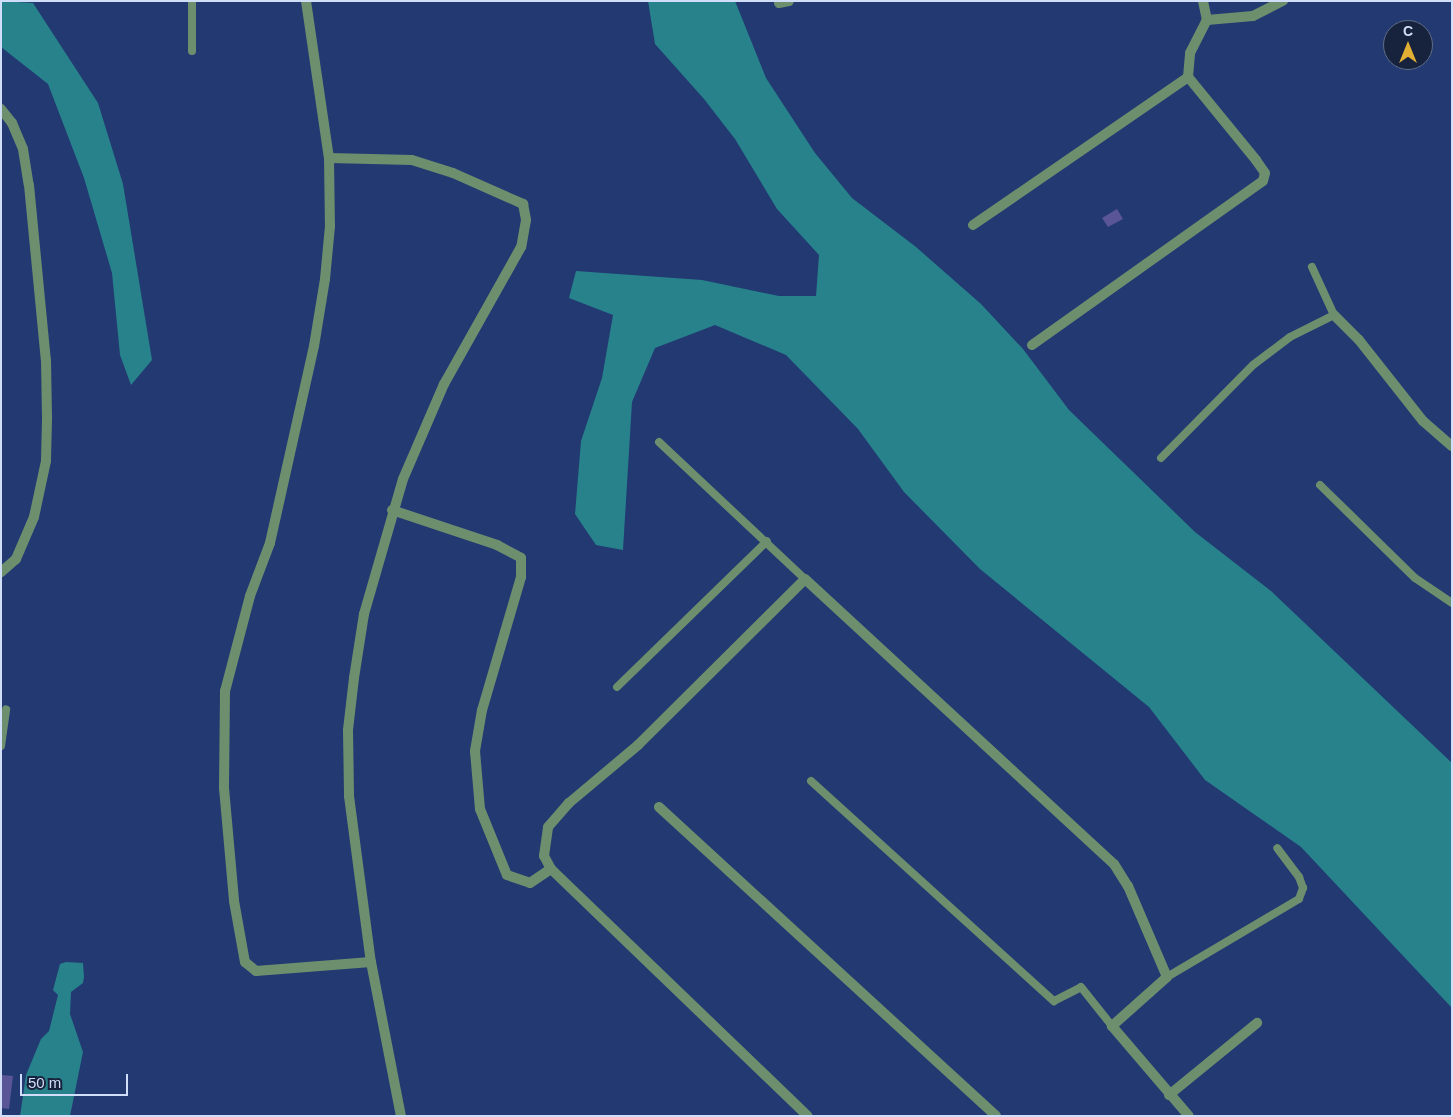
<!DOCTYPE html>
<html>
<head>
<meta charset="utf-8">
<style>
	body { margin:0 }
	#map { position:relative; width:1453px; height:1117px; overflow:hidden; background:#223972; font-family:Arial,sans-serif }
	div>[style] { position:absolute }
	[style*='--x'] { left:calc(var(--x)*1px); top:calc(var(--y)*1px); width:calc(var(--w)*1px); rotate:calc(var(--a)*1deg) }
	.water>* { inset:0; background:#27828b }
	.building>* { inset:0; background:#5a5596 }
	.service>* { height:8px; margin:-4px; padding:0 4px; transform-origin:4px; border-radius:4px; background:#6d8f6e }
	.minor>* { height:10px; margin:-5px; padding:0 5px; transform-origin:5px; border-radius:5px; background:#6d8f6e }
	span { translate:-50% -50%; white-space:nowrap; text-align:center; line-height:1.15; -webkit-text-stroke:4.5px #17223c; paint-order:stroke }
	.frame { position:absolute; inset:0; border:2px solid #d1defa; pointer-events:none }
	.north { position:absolute; left:1383px; top:20px; width:50px; height:50px; box-sizing:border-box; background:#17223c; border:1px solid #616d88; border-radius:50%; rotate:0deg; font-size:14px; font-weight:700; line-height:20px; text-align:center; color:#d1defa }
	.north::after { content:''; display:block; margin:auto; width:18px; height:22px; background:#e1af34; clip-path:polygon(50% 0,100% 100%,50% 72%,0 100%) }
	.scale { position:absolute; left:20px; top:1074px; width:108px; height:22px; box-sizing:border-box; border:2px solid #d1defa; border-top:0; padding-left:6px; font-size:15px; line-height:18px; white-space:nowrap; color:#d1defa; -webkit-text-stroke:4px #17223c; paint-order:stroke }
</style>
</head>
<body>
<div id="map">
	<div class="water">
		<i style="clip-path:polygon(1px 1px,33px 3px,98px 103px,123px 184px,152px 360px,131px 385px,120px 355px,112px 273px,84px 178px,48px 84px,1px 47px)"></i>
		<i style="clip-path:polygon(648px 1px,735px 1px,766px 78px,815px 153px,852px 198px,916px 247px,981px 304px,1023px 349px,1069px 410px,1195px 532px,1271px 591px,1452px 763px,1452px 1008px,1301px 847px,1205px 780px,1149px 707px,980px 569px,904px 492px,858px 429px,786px 355px,715px 325px,655px 348px,632px 402px,623px 550px,596px 545px,575px 514px,581px 441px,602px 378px,613px 315px,569px 298px,576px 271px,702px 280px,779px 296px,816px 296px,819px 255px,777px 209px,735px 139px,704px 99px,655px 44px)"></i>
		<i style="clip-path:polygon(66px 962px,83px 963px,84px 977px,83px 983px,71px 992px,70px 1014px,83px 1052px,70px 1116px,20px 1116px,26px 1075px,41px 1039px,49px 1031px,58px 995px,53px 990px,60px 964px)"></i>
	</div>
	<div class="building">
		<i style="clip-path:polygon(1117px 209px,1123px 219px,1108px 227px,1102px 218px)"></i>
		<i style="clip-path:polygon(1px 1075px,13px 1076px,9px 1109px,1px 1108px)"></i>
	</div>
	<div class="service">
		<i style="--x:192;--y:51;--w:50;--a:-90"></i>
		<i style="--x:659;--y:442;--w:200;--a:43.2"></i>
		<i style="--x:1161;--y:458;--w:131;--a:-45.3"></i>
		<i style="--x:1253;--y:365;--w:46;--a:-37.1"></i>
		<i style="--x:1290;--y:337;--w:49;--a:-26.6"></i>
		<i style="--x:1334;--y:315;--w:53;--a:-114.6"></i>
		<i style="--x:1320;--y:485;--w:133;--a:44.4"></i>
		<i style="--x:1415;--y:578;--w:45;--a:34"></i>
		<i style="--x:617;--y:687;--w:209;--a:-44.2"></i>
		<i style="--x:1;--y:746;--w:37;--a:-82"></i>
		<i style="--x:811;--y:781;--w:328;--a:42.2"></i>
		<i style="--x:1054;--y:1001;--w:30;--a:-27"></i>
		<i style="--x:1081;--y:987;--w:50;--a:51.5"></i>
		<i style="--x:1167;--y:977;--w:153;--a:-30.6"></i>
		<i style="--x:1299;--y:899;--w:12;--a:-70"></i>
		<i style="--x:1303;--y:888;--w:12;--a:-110"></i>
		<i style="--x:1299;--y:877;--w:36;--a:-127"></i>
	</div>
	<div class="minor">
		<i style="--x:306;--y:1;--w:159;--a:81.7"></i>
		<i style="--x:329;--y:158;--w:68;--a:89.2"></i>
		<i style="--x:330;--y:226;--w:53;--a:95.4"></i>
		<i style="--x:325;--y:279;--w:68;--a:99.3"></i>
		<i style="--x:314;--y:346;--w:202;--a:102.6"></i>
		<i style="--x:270;--y:543;--w:57;--a:110.7"></i>
		<i style="--x:250;--y:596;--w:98;--a:104.7"></i>
		<i style="--x:225;--y:691;--w:97;--a:90.6"></i>
		<i style="--x:224;--y:788;--w:113;--a:84.9"></i>
		<i style="--x:234;--y:901;--w:62;--a:79.8"></i>
		<i style="--x:245;--y:962;--w:14;--a:39"></i>
		<i style="--x:256;--y:971;--w:115;--a:-4.5"></i>
		<i style="--x:779;--y:3;--w:10;--a:-11"></i>
		<i style="--x:1207;--y:20;--w:46;--a:-5"></i>
		<i style="--x:1253;--y:16;--w:34;--a:-27"></i>
		<i style="--x:1;--y:109;--w:18;--a:52"></i>
		<i style="--x:12;--y:123;--w:28;--a:67"></i>
		<i style="--x:23;--y:149;--w:36;--a:81"></i>
		<i style="--x:29;--y:185;--w:176;--a:84.5"></i>
		<i style="--x:46;--y:360;--w:59;--a:89"></i>
		<i style="--x:47;--y:419;--w:42;--a:91.4"></i>
		<i style="--x:46;--y:461;--w:57;--a:102.1"></i>
		<i style="--x:34;--y:517;--w:46;--a:113.2"></i>
		<i style="--x:16;--y:559;--w:20;--a:139"></i>
		<i style="--x:329;--y:158;--w:83;--a:1.4"></i>
		<i style="--x:412;--y:160;--w:43;--a:17.6"></i>
		<i style="--x:453;--y:173;--w:77;--a:23.9"></i>
		<i style="--x:523;--y:204;--w:16;--a:79"></i>
		<i style="--x:526;--y:220;--w:27;--a:100"></i>
		<i style="--x:521;--y:247;--w:157;--a:119.3"></i>
		<i style="--x:444;--y:384;--w:103;--a:113.3"></i>
		<i style="--x:403;--y:479;--w:141;--a:106.1"></i>
		<i style="--x:364;--y:614;--w:65;--a:98.9"></i>
		<i style="--x:354;--y:678;--w:52;--a:96.6"></i>
		<i style="--x:348;--y:730;--w:66;--a:89.1"></i>
		<i style="--x:349;--y:796;--w:167;--a:82.5"></i>
		<i style="--x:371;--y:962;--w:157;--a:79"></i>
		<i style="--x:973;--y:225;--w:261;--a:-34.5"></i>
		<i style="--x:1188;--y:77;--w:24;--a:-85"></i>
		<i style="--x:1190;--y:53;--w:37;--a:-63"></i>
		<i style="--x:1207;--y:20;--w:19;--a:-102"></i>
		<i style="--x:1334;--y:315;--w:35;--a:45"></i>
		<i style="--x:1359;--y:340;--w:103;--a:51.7"></i>
		<i style="--x:1423;--y:421;--w:38;--a:41"></i>
		<i style="--x:1032;--y:345;--w:283;--a:-35.4"></i>
		<i style="--x:1263;--y:181;--w:8;--a:-76"></i>
		<i style="--x:1265;--y:173;--w:16;--a:-125"></i>
		<i style="--x:1256;--y:160;--w:107;--a:-129.3"></i>
		<i style="--x:392;--y:510;--w:111;--a:18.4"></i>
		<i style="--x:497;--y:545;--w:27;--a:28"></i>
		<i style="--x:521;--y:558;--w:19;--a:90"></i>
		<i style="--x:521;--y:577;--w:139;--a:106.3"></i>
		<i style="--x:482;--y:710;--w:42;--a:99.7"></i>
		<i style="--x:475;--y:751;--w:58;--a:85.1"></i>
		<i style="--x:480;--y:809;--w:71;--a:67.8"></i>
		<i style="--x:507;--y:875;--w:24;--a:19"></i>
		<i style="--x:530;--y:883;--w:25;--a:-34"></i>
		<i style="--x:551;--y:869;--w:356;--a:43.9"></i>
		<i style="--x:659;--y:807;--w:457;--a:42.5"></i>
		<i style="--x:551;--y:869;--w:15;--a:-118"></i>
		<i style="--x:544;--y:856;--w:29;--a:-82"></i>
		<i style="--x:548;--y:827;--w:32;--a:-49"></i>
		<i style="--x:569;--y:803;--w:90;--a:-40"></i>
		<i style="--x:638;--y:745;--w:235;--a:-44.8"></i>
		<i style="--x:805;--y:579;--w:420;--a:42.7"></i>
		<i style="--x:1114;--y:864;--w:26;--a:58"></i>
		<i style="--x:1128;--y:886;--w:99;--a:66.8"></i>
		<i style="--x:1167;--y:977;--w:74;--a:138.3"></i>
		<i style="--x:1112;--y:1026;--w:118;--a:49.5"></i>
		<i style="--x:1169;--y:1095;--w:114;--a:-39.3"></i>
	</div>
	<div class="frame"></div>
	<div class="north">С</div>
	<div class="scale">50 m</div>
</div>
</body>
</html>
